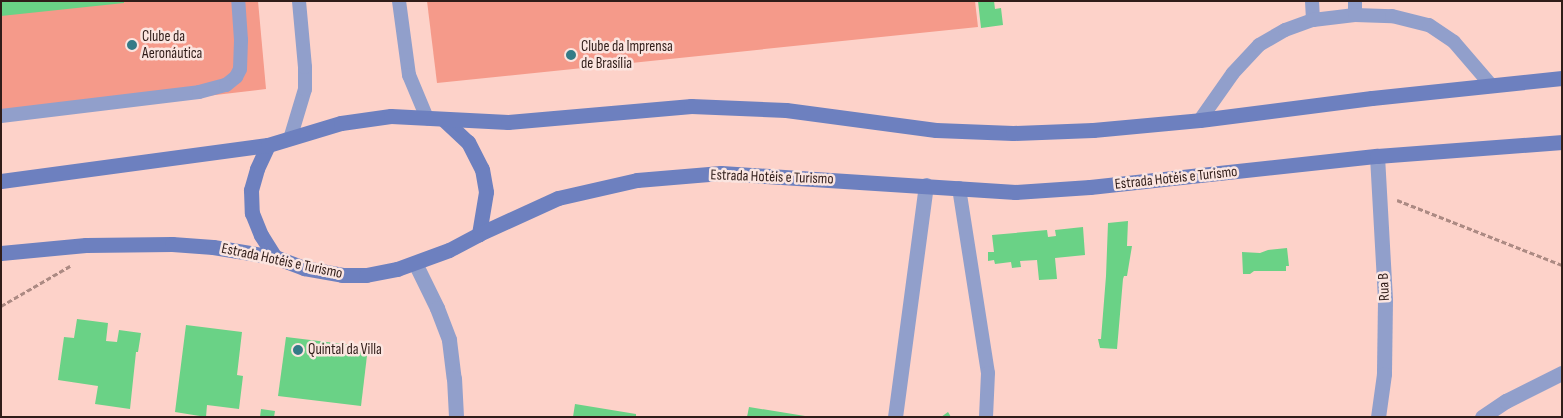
<!DOCTYPE html>
<html>
<head>
<meta charset="utf-8">
<style>
	body { margin:0 }
	#map { position:relative; width:1563px; height:418px; overflow:hidden; background:#fdd2c9; font-family:"Sofia Sans Condensed",sans-serif }
	div>[style] { position:absolute }
	[style*='--x'] { left:calc(var(--x)*1px); top:calc(var(--y)*1px); width:calc(var(--w)*1px); rotate:calc(var(--a)*1deg) }
	.green>* { inset:0; background:#f59a8a }
	.building>* { inset:0; background:#6ad286 }
	.path>* { height:3px; margin-top:-1.5px; transform-origin:0; background:repeating-linear-gradient(90deg,#ac8a83 0 5px,transparent 0 7.5px) }
	.lane>* { height:14px; margin:-7px; padding:0 7px; transform-origin:7px; border-radius:7px; background:#919fcb }
	.street>* { height:15px; margin:-7.5px; padding:0 7.5px; transform-origin:7.5px; border-radius:7.5px; background:#919fcb }
	.secondary>* { height:15px; margin:-7.5px; padding:0 7.5px; transform-origin:7.5px; border-radius:7.5px; background:#6d80bf }
	.dots>* { width:14px; height:14px; translate:-50% -50%; box-sizing:border-box; border:2px solid #fbe5e0; border-radius:50% }
	span { translate:-50% -50%; white-space:nowrap; text-align:center; line-height:1.15; -webkit-text-stroke:5px #fbe5e0; paint-order:stroke }
	.poi-label { font-size:15px; color:#301d19 }
	.left { translate:0 -50%; text-align:left }
	.street-label { font-size:15px; color:#301d19 }
	.frame { position:absolute; inset:0; border:2px solid #301d19; pointer-events:none }
</style>
</head>
<body>
<div id="map">
	<div class="green">
		<i style="clip-path:polygon(1px 1px,258px 1px,266px 89px,1px 120px)"></i>
		<i style="clip-path:polygon(427px 1px,975px 1px,978px 27px,437px 83px)"></i>
	</div>
	<div class="building">
		<i style="clip-path:polygon(1px 1px,124px 1px,124px 3px,1px 16px)"></i>
		<i style="clip-path:polygon(978px 1px,994px 1px,995px 9px,1001px 8px,1003px 25px,981px 28px)"></i>
		<i style="clip-path:polygon(1128px 221px,1127px 246px,1132px 246px,1127px 276px,1124px 276px,1123px 279px,1117px 349px,1100px 348px,1098px 339px,1101px 339px,1106px 276px,1108px 223px)"></i>
		<i style="clip-path:polygon(1083px 227px,1085px 255px,1055px 258px,1057px 279px,1039px 280px,1037px 260px,1020px 261px,1021px 267px,1012px 268px,1011px 262px,995px 264px,994px 260px,988px 261px,988px 252px,994px 252px,992px 235px,1047px 230px,1048px 237px,1056px 236px,1055px 230px)"></i>
		<i style="clip-path:polygon(1287px 248px,1289px 266px,1286px 266px,1286px 271px,1254px 271px,1250px 274px,1243px 274px,1242px 252px,1260px 253px,1268px 250px)"></i>
		<i style="clip-path:polygon(77px 319px,108px 323px,106px 341px,117px 342px,119px 330px,141px 333px,138px 352px,136px 352px,130px 409px,95px 404px,98px 386px,58px 380px,64px 337px,74px 338px)"></i>
		<i style="clip-path:polygon(186px 325px,242px 332px,237px 375px,243px 376px,239px 409px,207px 405px,206px 417px,175px 412px)"></i>
		<i style="clip-path:polygon(286px 337px,368px 347px,361px 406px,278px 396px)"></i>
		<i style="clip-path:polygon(575px 404px,636px 414px,636px 417px,573px 417px)"></i>
		<i style="clip-path:polygon(749px 407px,805px 416px,805px 417px,747px 417px)"></i>
		<i style="clip-path:polygon(261px 409px,275px 411px,274px 417px,260px 417px)"></i>
		<i style="clip-path:polygon(948px 412px,951px 417px,941px 417px)"></i>
	</div>
	<div class="path">
		<i style="--x:1397;--y:200;--w:177;--a:21.5"></i>
		<i style="--x:1;--y:306;--w:80;--a:-30.1"></i>
	</div>
	<div class="lane">
		<i style="--x:399;--y:1;--w:75;--a:82.3"></i>
		<i style="--x:409;--y:75;--w:47;--a:67.3"></i>
		<i style="--x:1312;--y:1;--w:19;--a:87"></i>
		<i style="--x:1355;--y:1;--w:14;--a:90"></i>
		<i style="--x:1;--y:116;--w:199;--a:-6.9"></i>
		<i style="--x:199;--y:92;--w:28;--a:-15"></i>
		<i style="--x:226;--y:85;--w:13;--a:-39"></i>
		<i style="--x:236;--y:77;--w:9;--a:-63"></i>
		<i style="--x:240;--y:69;--w:29;--a:-88"></i>
		<i style="--x:241;--y:40;--w:39;--a:-94"></i>
		<i style="--x:1200;--y:120;--w:57;--a:-54.9"></i>
		<i style="--x:1233;--y:73;--w:38;--a:-47"></i>
		<i style="--x:1259;--y:45;--w:30;--a:-30"></i>
		<i style="--x:1285;--y:30;--w:30;--a:-20"></i>
		<i style="--x:1313;--y:20;--w:42;--a:-6.8"></i>
		<i style="--x:1355;--y:15;--w:37;--a:2"></i>
		<i style="--x:1392;--y:16;--w:38;--a:14"></i>
		<i style="--x:1429;--y:25;--w:30;--a:34"></i>
		<i style="--x:1454;--y:42;--w:57;--a:49.3"></i>
		<i style="--x:290;--y:139;--w:52;--a:-73.3"></i>
		<i style="--x:305;--y:89;--w:22;--a:-90"></i>
		<i style="--x:305;--y:67;--w:66;--a:-95.2"></i>
		<i style="--x:959;--y:188;--w:187;--a:81.1"></i>
		<i style="--x:988;--y:373;--w:44;--a:92.6"></i>
	</div>
	<div class="street">
		<i style="--x:1377;--y:156;--w:144;--a:86.8"></i>
		<i style="--x:1385;--y:300;--w:74;--a:90.8"></i>
		<i style="--x:1384;--y:374;--w:43;--a:97.9"></i>
		<i style="--x:415;--y:263;--w:50;--a:63.9"></i>
		<i style="--x:437;--y:308;--w:34;--a:69"></i>
		<i style="--x:449;--y:340;--w:38;--a:83"></i>
		<i style="--x:454;--y:378;--w:39;--a:87"></i>
		<i style="--x:895;--y:417;--w:234;--a:-82.4"></i>
		<i style="--x:1482;--y:417;--w:29;--a:-34"></i>
		<i style="--x:1506;--y:401;--w:63;--a:-26.6"></i>
	</div>
	<div class="secondary">
		<i style="--x:443;--y:119;--w:34;--a:43"></i>
		<i style="--x:468;--y:142;--w:30;--a:63"></i>
		<i style="--x:482;--y:169;--w:23;--a:80"></i>
		<i style="--x:486;--y:192;--w:43;--a:99.5"></i>
		<i style="--x:268;--y:145;--w:26;--a:115"></i>
		<i style="--x:257;--y:169;--w:22;--a:106"></i>
		<i style="--x:251;--y:190;--w:23;--a:88"></i>
		<i style="--x:252;--y:213;--w:24;--a:68"></i>
		<i style="--x:261;--y:235;--w:26;--a:58"></i>
		<i style="--x:1;--y:181;--w:269;--a:-7.7"></i>
		<i style="--x:268;--y:145;--w:76;--a:-16.8"></i>
		<i style="--x:341;--y:123;--w:50;--a:-8"></i>
		<i style="--x:391;--y:116;--w:117;--a:2.9"></i>
		<i style="--x:508;--y:122;--w:184;--a:-5"></i>
		<i style="--x:691;--y:106;--w:95;--a:2.4"></i>
		<i style="--x:786;--y:110;--w:151;--a:7.6"></i>
		<i style="--x:936;--y:130;--w:77;--a:2.2"></i>
		<i style="--x:1013;--y:133;--w:80;--a:-2.1"></i>
		<i style="--x:1093;--y:130;--w:107;--a:-5.3"></i>
		<i style="--x:1200;--y:120;--w:173;--a:-7.3"></i>
		<i style="--x:1372;--y:98;--w:191;--a:-6"></i>
		<i style="--x:1;--y:253;--w:85;--a:-5.4"></i>
		<i style="--x:86;--y:245;--w:86;--a:-0.7"></i>
		<i style="--x:172;--y:244;--w:41;--a:4.2"></i>
		<i style="--x:213;--y:247;--w:63;--a:9.2"></i>
		<i style="--x:275;--y:257;--w:31;--a:21"></i>
		<i style="--x:304;--y:268;--w:39;--a:10"></i>
		<i style="--x:342;--y:275;--w:24;--a:0"></i>
		<i style="--x:366;--y:275;--w:32;--a:-11"></i>
		<i style="--x:397;--y:269;--w:55;--a:-20.1"></i>
		<i style="--x:449;--y:250;--w:34;--a:-28"></i>
		<i style="--x:479;--y:234;--w:87;--a:-24.5"></i>
		<i style="--x:558;--y:198;--w:81;--a:-12.8"></i>
		<i style="--x:637;--y:180;--w:84;--a:-4.8"></i>
		<i style="--x:721;--y:173;--w:295;--a:3.7"></i>
		<i style="--x:1015;--y:192;--w:75;--a:-3.8"></i>
		<i style="--x:1090;--y:187;--w:289;--a:-6.2"></i>
		<i style="--x:1377;--y:156;--w:186;--a:-4.3"></i>
	</div>
	<div class="dots">
		<i style="left:132px;top:45px;background:#347b87"></i>
		<i style="left:571px;top:55px;background:#347b87"></i>
		<i style="left:298px;top:350px;background:#347b87"></i>
	</div>
	<div class="poi-label">
		<span class="left" style="left:142px;top:45px">Clube da<br>Aeronáutica</span>
		<span class="left" style="left:581px;top:55px">Clube da Imprensa<br>de Brasília</span>
		<span class="left" style="left:308px;top:350px">Quintal da Villa</span>
	</div>
	<div class="street-label">
		<span style="left:772px;top:177px;rotate:2deg">Estrada Hotéis e Turismo</span>
		<span style="left:1176px;top:178px;rotate:-6deg">Estrada Hotéis e Turismo</span>
		<span style="left:282px;top:261px;rotate:12deg">Estrada Hotéis e Turismo</span>
		<span style="left:1384px;top:287px;rotate:-93deg">Rua B</span>
	</div>
	<div class="frame"></div>
</div>
</body>
</html>
